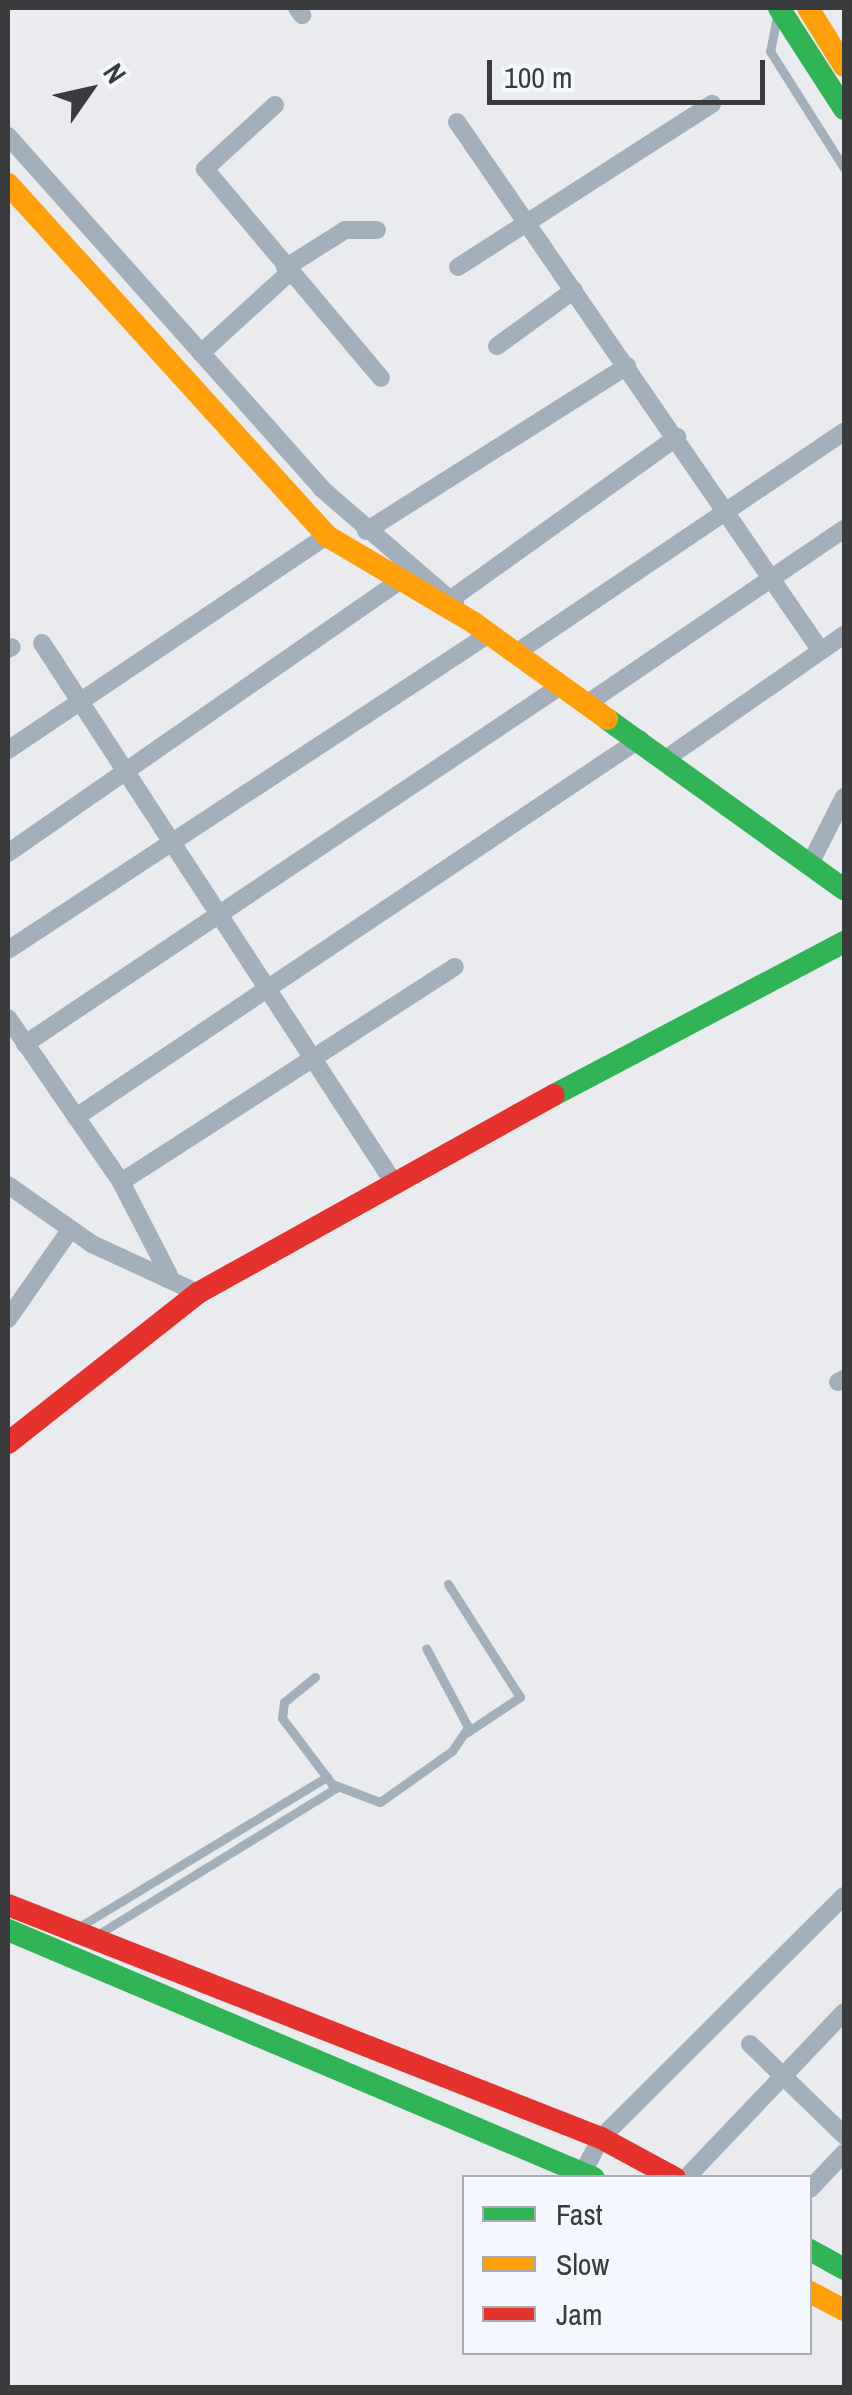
<!DOCTYPE html>
<html>
<head>
<meta charset="utf-8">
<style>
	body { margin:0 }
	#map { position:relative; width:852px; height:2395px; overflow:hidden; background:#eaebee; font-family:"Archivo Narrow",sans-serif }
	div>[style] { position:absolute }
	[style*='--x'] { left:calc(var(--x)*1px); top:calc(var(--y)*1px); width:calc(var(--w)*1px); rotate:calc(var(--a)*1deg) }
	.lane>* { height:9px; margin:-4.5px; padding:0 4.5px; transform-origin:4.5px; border-radius:4.5px; background:#a4afbc }
	.street>* { height:18px; margin:-9px; padding:0 9px; transform-origin:9px; border-radius:9px; background:#a4afbc }
	.fast>* { height:22px; margin:-11px; padding:0 11px; transform-origin:11px; border-radius:11px; background:#30b455 }
	.slow>* { height:22px; margin:-11px; padding:0 11px; transform-origin:11px; border-radius:11px; background:#ff9f0a }
	.jam>* { height:22px; margin:-11px; padding:0 11px; transform-origin:11px; border-radius:11px; background:#e5322d }
	span { translate:-50% -50%; white-space:nowrap; text-align:center; line-height:1.15; -webkit-text-stroke:8px #f5f7fe; paint-order:stroke }
	.frame { position:absolute; inset:0; border:10px solid #3a3b3d; pointer-events:none }
	.legend { position:absolute; left:462px; top:2175px; width:350px; height:180px; box-sizing:border-box; background:#f5f7fe; border:2px solid #aaacb1; margin:0; padding:12px 18px; list-style:none; font-size:30px; color:#3a3b3d }
	.legend li { display:flex; align-items:center; gap:20px; height:50px }
	.legend b { width:50px; border:2px solid #aaacb1 }
	.north { position:absolute; left:40px; top:40px; width:100px; height:100px; -webkit-text-stroke:8px #f5f7fe; paint-order:stroke; rotate:56deg; font-size:28px; font-weight:700; line-height:40px; text-align:center; color:#3a3b3d }
	.north::after { content:''; display:block; margin:auto; width:35px; height:45px; background:#3a3b3d; clip-path:polygon(50% 0,100% 100%,50% 72%,0 100%) }
	.scale { position:absolute; left:487px; top:60px; width:278px; height:45px; box-sizing:border-box; border:5px solid #3a3b3d; border-top:0; padding-left:12px; font-size:30px; line-height:35px; white-space:nowrap; color:#3a3b3d; -webkit-text-stroke:8px #f5f7fe; paint-order:stroke }
</style>
</head>
<body>
<div id="map">
	<div class="lane">
		<i style="--x:777;--y:16;--w:36;--a:101"></i>
		<i style="--x:770;--y:51;--w:138;--a:57.7"></i>
		<i style="--x:448;--y:1584;--w:134;--a:57.5"></i>
		<i style="--x:520;--y:1697;--w:65;--a:146.3"></i>
		<i style="--x:315;--y:1677;--w:40;--a:141"></i>
		<i style="--x:284;--y:1702;--w:16;--a:97"></i>
		<i style="--x:282;--y:1718;--w:83;--a:52.9"></i>
		<i style="--x:332;--y:1784;--w:51;--a:20.6"></i>
		<i style="--x:380;--y:1802;--w:88;--a:-35.3"></i>
		<i style="--x:452;--y:1751;--w:29;--a:-56"></i>
		<i style="--x:468;--y:1727;--w:89;--a:-118"></i>
		<i style="--x:79;--y:1927;--w:290;--a:-31.2"></i>
		<i style="--x:97;--y:1935;--w:283;--a:-31.6"></i>
	</div>
	<div class="street">
		<i style="--x:297;--y:8;--w:9;--a:54"></i>
		<i style="--x:275;--y:105;--w:95;--a:137.6"></i>
		<i style="--x:205;--y:169;--w:273;--a:49.9"></i>
		<i style="--x:457;--y:122;--w:642;--a:55.47"></i>
		<i style="--x:8;--y:136;--w:472;--a:48.3"></i>
		<i style="--x:322;--y:489;--w:176;--a:40.8"></i>
		<i style="--x:458;--y:267;--w:302;--a:-32.7"></i>
		<i style="--x:285;--y:268;--w:71;--a:-32.3"></i>
		<i style="--x:345;--y:230;--w:32;--a:0"></i>
		<i style="--x:497;--y:346;--w:95;--a:-36"></i>
		<i style="--x:201;--y:353;--w:119;--a:-42.3"></i>
		<i style="--x:366;--y:531;--w:309;--a:-32.3"></i>
		<i style="--x:444;--y:604;--w:287;--a:-35.6"></i>
		<i style="--x:42;--y:643;--w:641;--a:56.9"></i>
		<i style="--x:8;--y:649;--w:4;--a:-27"></i>
		<i style="--x:516;--y:653;--w:396;--a:-34"></i>
		<i style="--x:588;--y:703;--w:310;--a:-34.2"></i>
		<i style="--x:8;--y:750;--w:384;--a:-33.9"></i>
		<i style="--x:667;--y:758;--w:216;--a:-34.8"></i>
		<i style="--x:8;--y:853;--w:473;--a:-34.8"></i>
		<i style="--x:811;--y:862;--w:73;--a:-63.1"></i>
		<i style="--x:8;--y:950;--w:576;--a:-33.3"></i>
		<i style="--x:8;--y:1018;--w:199;--a:55.4"></i>
		<i style="--x:121;--y:1182;--w:105;--a:62.7"></i>
		<i style="--x:25;--y:1044;--w:646;--a:-33.76"></i>
		<i style="--x:76;--y:1117;--w:679;--a:-33.83"></i>
		<i style="--x:121;--y:1182;--w:397;--a:-32.8"></i>
		<i style="--x:8;--y:1185;--w:103;--a:35.1"></i>
		<i style="--x:92;--y:1244;--w:117;--a:24.8"></i>
		<i style="--x:8;--y:1319;--w:108;--a:-55.1"></i>
		<i style="--x:838;--y:1382;--w:7;--a:-27"></i>
		<i style="--x:750;--y:2044;--w:131;--a:44.1"></i>
		<i style="--x:583;--y:2172;--w:38;--a:-62"></i>
		<i style="--x:601;--y:2138;--w:343;--a:-44.9"></i>
		<i style="--x:686;--y:2178;--w:229;--a:-46.4"></i>
		<i style="--x:810;--y:2189;--w:50;--a:-46.6"></i>
	</div>
	<div class="fast">
		<i style="--x:779;--y:8;--w:120;--a:57.2"></i>
		<i style="--x:607;--y:719;--w:292;--a:35.7"></i>
		<i style="--x:554;--y:1095;--w:328;--a:-27.8"></i>
		<i style="--x:8;--y:1930;--w:636;--a:22.94"></i>
		<i style="--x:810;--y:2250;--w:39;--a:29"></i>
	</div>
	<div class="slow">
		<i style="--x:808;--y:8;--w:68;--a:58.2"></i>
		<i style="--x:8;--y:184;--w:475;--a:47.8"></i>
		<i style="--x:327;--y:536;--w:171;--a:30.6"></i>
		<i style="--x:474;--y:623;--w:164;--a:35.8"></i>
		<i style="--x:810;--y:2292;--w:38;--a:28"></i>
	</div>
	<div class="jam">
		<i style="--x:8;--y:1443;--w:242;--a:-38.3"></i>
		<i style="--x:198;--y:1293;--w:407;--a:-29.1"></i>
		<i style="--x:8;--y:1905;--w:637;--a:21.45"></i>
		<i style="--x:601;--y:2138;--w:84;--a:28.4"></i>
	</div>
	<div class="frame"></div>
	<ul class="legend">
	<li><b style="height:12px;background:#30b455"></b>Fast</li>
	<li><b style="height:12px;background:#ff9f0a"></b>Slow</li>
	<li><b style="height:12px;background:#e5322d"></b>Jam</li>
	</ul>
	<div class="north">N</div>
	<div class="scale">100 m</div>
</div>
</body>
</html>
